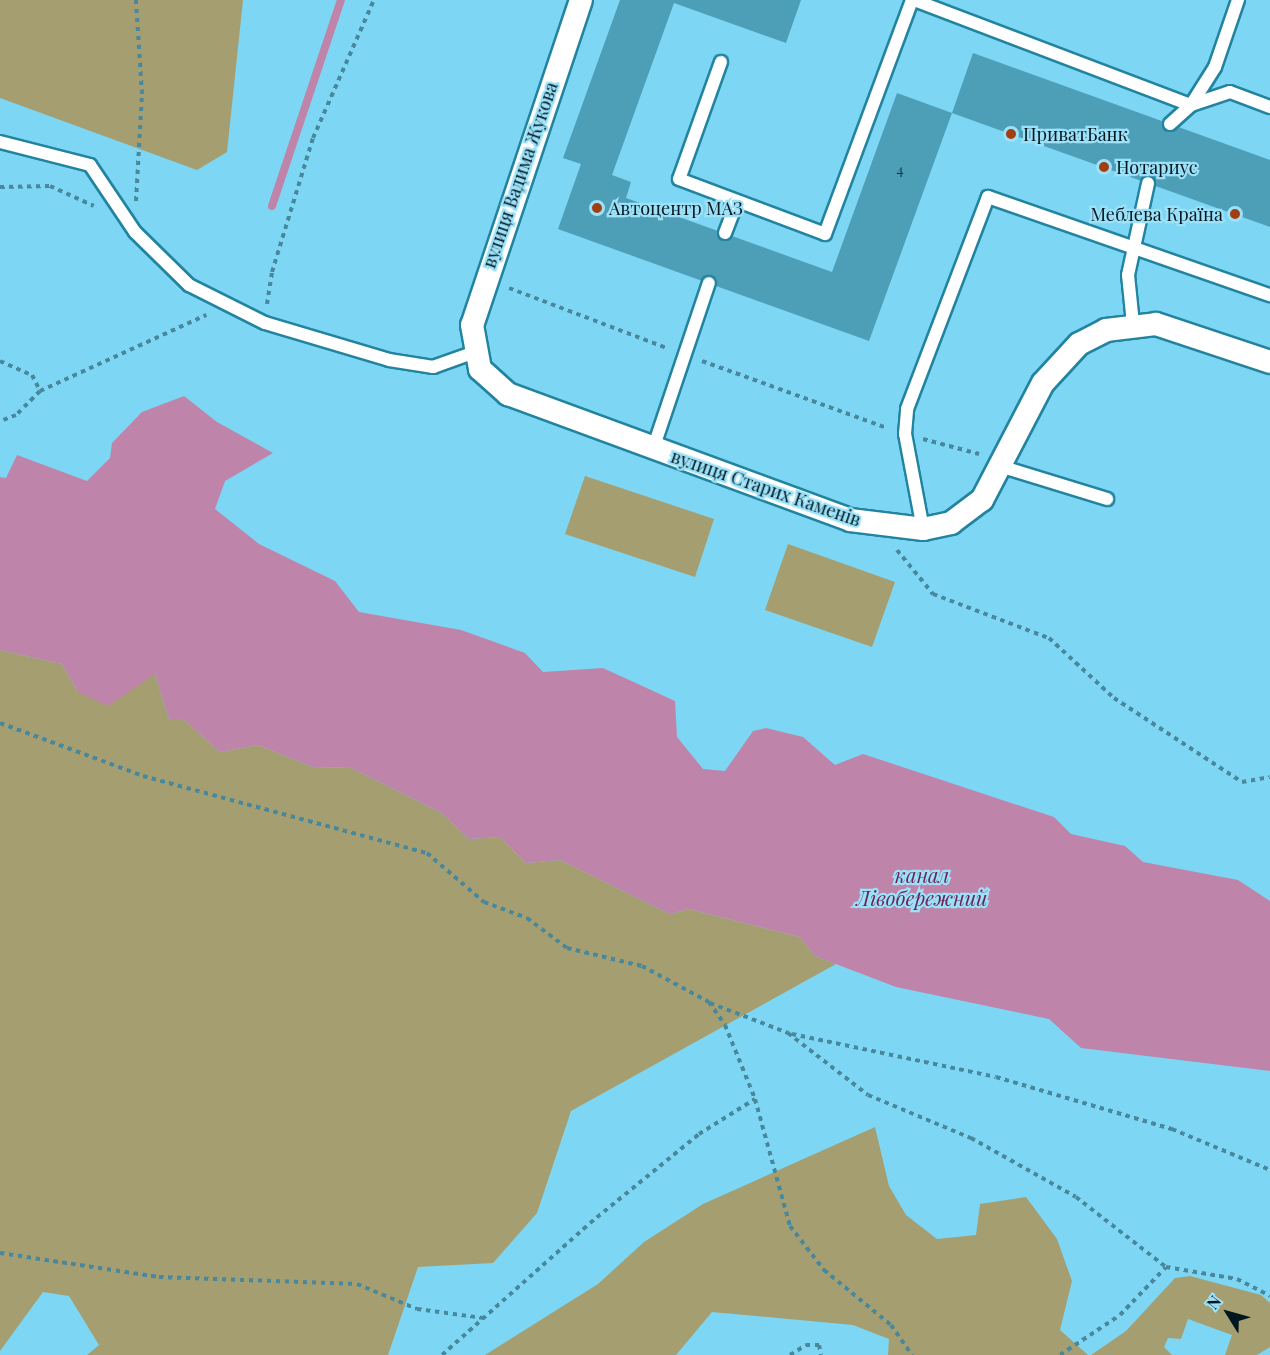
<!DOCTYPE html>
<html>
<head>
<meta charset="utf-8">
<style>
	body { margin:0 }
	#map { position:relative; width:1270px; height:1355px; overflow:hidden; background:#7dd7f4; font-family:"Playfair Display",serif }
	div>[style] { position:absolute }
	[style*='--x'] { left:calc(var(--x)*1px); top:calc(var(--y)*1px); width:calc(var(--w)*1px); rotate:calc(var(--a)*1deg) }
	.green>* { inset:0; background:#a59e70 }
	.water>* { inset:0; background:#be84a9 }
	.stream>* { height:8px; margin:-4px; padding:0 4px; transform-origin:4px; border-radius:4px; background:#be84a9 }
	.building>* { inset:0; background:#4d9eb7 }
	.path>* { height:4px; margin-top:-2px; transform-origin:0; background:repeating-linear-gradient(90deg,#49879b 0 4.5px,transparent 0 9px) }
	.roads { filter:drop-shadow(2px 0 #22849f) drop-shadow(-2px 0 #22849f) drop-shadow(0 2px #22849f) drop-shadow(0 -2px #22849f) }
	.lane>* { height:12px; margin:-6px; padding:0 6px; transform-origin:6px; border-radius:6px; background:#fff }
	.street>* { height:22px; margin:-11px; padding:0 11px; transform-origin:11px; border-radius:11px; background:#fff }
	.dots>* { width:16px; height:16px; translate:-50% -50%; box-sizing:border-box; border:3px solid #9ce1f8; border-radius:50% }
	span { translate:-50% -50%; white-space:nowrap; text-align:center; line-height:1.15; -webkit-text-stroke:4.5px #9ce1f8; paint-order:stroke }
	.number-label { font-size:15px; color:#133945 }
	.number-label span { -webkit-text-stroke-width:0 }
	.poi-label { font-size:18px; color:#00171f }
	.left { translate:0 -50%; text-align:left }
	.right { translate:-100% -50%; text-align:right }
	.street-label { font-size:18px; color:#00171f }
	.water-label { font-size:20px; color:#6a2456; font-style:italic }
	.north { position:absolute; left:1198px; top:1283px; width:60px; height:60px; -webkit-text-stroke:4px #9ce1f8; paint-order:stroke; rotate:307deg; font-size:16px; font-weight:700; line-height:24px; text-align:center; color:#00171f }
	.north::after { content:''; display:block; margin:auto; width:21px; height:27px; background:#00171f; clip-path:polygon(50% 0,100% 100%,50% 72%,0 100%) }
</style>
</head>
<body>
<div id="map">
	<div class="green">
		<i style="clip-path:polygon(0 0,243px 0,227px 152px,197px 170px,0 98px)"></i>
		<i style="clip-path:polygon(585px 476px,714px 519px,695px 577px,565px 534px)"></i>
		<i style="clip-path:polygon(788px 544px,895px 582px,872px 647px,765px 610px)"></i>
		<i style="clip-path:polygon(0 650px,62px 664px,78px 692px,155px 674px,169px 719px,183px 719px,220px 752px,258px 745px,315px 768px,349px 767px,440px 812px,469px 839px,500px 837px,526px 863px,560px 860px,670px 914px,689px 909px,800px 937px,815px 956px,836px 964px,571px 1111px,537px 1213px,493px 1263px,418px 1267px,388px 1355px,87px 1355px,99px 1345px,69px 1296px,43px 1292px,0 1351px)"></i>
		<i style="clip-path:polygon(875px 1127px,889px 1186px,906px 1215px,937px 1239px,976px 1235px,980px 1204px,1026px 1197px,1057px 1239px,1072px 1281px,1060px 1330px,1088px 1355px,888px 1355px,889px 1339px,853px 1325px,712px 1312px,676px 1355px,485px 1355px,598px 1284px,644px 1242px,703px 1204px)"></i>
		<i style="clip-path:polygon(1190px 1276px,1261px 1295px,1270px 1303px,1270px 1347px,1257px 1355px,1225px 1355px,1232px 1335px,1188px 1319px,1181px 1339px,1168px 1338px,1164px 1347px,1172px 1355px,1091px 1355px,1126px 1331px,1175px 1278px)"></i>
	</div>
	<div class="water">
		<i style="clip-path:polygon(184px 396px,217px 422px,273px 453px,225px 481px,215px 509px,259px 544px,335px 581px,359px 612px,461px 630px,525px 653px,543px 672px,603px 668px,675px 701px,677px 737px,703px 769px,725px 771px,753px 731px,766px 728px,803px 737px,835px 765px,863px 754px,1054px 817px,1071px 834px,1125px 846px,1143px 862px,1238px 880px,1270px 901px,1270px 1071px,1081px 1048px,1049px 1019px,896px 987px,815px 956px,800px 937px,689px 909px,670px 914px,560px 860px,526px 863px,500px 837px,469px 839px,440px 812px,349px 767px,315px 768px,258px 745px,220px 752px,183px 719px,169px 719px,155px 674px,108px 706px,78px 692px,62px 664px,0 650px,0 477px,6px 478px,17px 455px,87px 481px,110px 458px,112px 443px,142px 412px)"></i>
	</div>
	<div class="stream">
		<i style="--x:272;--y:206;--w:217;--a:-71.5"></i>
	</div>
	<div class="building">
		<i style="clip-path:polygon(620px 0,801px 0,786px 43px,674px 3px,612px 175px,631px 182px,626px 198px,832px 272px,897px 93px,952px 113px,869px 341px,558px 229px,581px 164px,563px 158px)"></i>
		<i style="clip-path:polygon(973px 53px,1270px 160px,1270px 227px,952px 113px)"></i>
	</div>
	<div class="path">
		<i style="--x:0;--y:187;--w:50;--a:-1.1"></i>
		<i style="--x:50;--y:186;--w:48;--a:24.4"></i>
		<i style="--x:136;--y:201;--w:107;--a:-86.8"></i>
		<i style="--x:142;--y:94;--w:94;--a:-93.7"></i>
		<i style="--x:509;--y:288;--w:169;--a:20.8"></i>
		<i style="--x:267;--y:304;--w:32;--a:-81"></i>
		<i style="--x:272;--y:272;--w:140;--a:-73"></i>
		<i style="--x:313;--y:138;--w:151;--a:-66.2"></i>
		<i style="--x:0;--y:361;--w:35;--a:24"></i>
		<i style="--x:32;--y:375;--w:18;--a:63"></i>
		<i style="--x:40;--y:391;--w:34;--a:135"></i>
		<i style="--x:16;--y:415;--w:17;--a:159"></i>
		<i style="--x:702;--y:361;--w:197;--a:19.9"></i>
		<i style="--x:40;--y:391;--w:183;--a:-24.6"></i>
		<i style="--x:923;--y:439;--w:58;--a:15"></i>
		<i style="--x:897;--y:550;--w:57;--a:50.7"></i>
		<i style="--x:933;--y:594;--w:124;--a:20.8"></i>
		<i style="--x:1049;--y:638;--w:88;--a:42.7"></i>
		<i style="--x:1114;--y:698;--w:153;--a:33.3"></i>
		<i style="--x:1242;--y:782;--w:28;--a:-10"></i>
		<i style="--x:0;--y:723;--w:153;--a:20.3"></i>
		<i style="--x:143;--y:776;--w:294;--a:15.2"></i>
		<i style="--x:427;--y:853;--w:75;--a:40.7"></i>
		<i style="--x:484;--y:902;--w:46;--a:20.4"></i>
		<i style="--x:527;--y:918;--w:50;--a:36.9"></i>
		<i style="--x:567;--y:948;--w:77;--a:13.5"></i>
		<i style="--x:642;--y:966;--w:76;--a:28.2"></i>
		<i style="--x:709;--y:1002;--w:28;--a:55"></i>
		<i style="--x:725;--y:1025;--w:80;--a:67.9"></i>
		<i style="--x:755;--y:1099;--w:132;--a:74.6"></i>
		<i style="--x:790;--y:1226;--w:56;--a:52.3"></i>
		<i style="--x:824;--y:1270;--w:87;--a:39.4"></i>
		<i style="--x:891;--y:1325;--w:37;--a:55"></i>
		<i style="--x:710;--y:1003;--w:84;--a:21"></i>
		<i style="--x:788;--y:1033;--w:101;--a:37.8"></i>
		<i style="--x:868;--y:1095;--w:112;--a:22.7"></i>
		<i style="--x:971;--y:1138;--w:120;--a:29.3"></i>
		<i style="--x:1076;--y:1197;--w:114;--a:37.9"></i>
		<i style="--x:1166;--y:1267;--w:72;--a:9.6"></i>
		<i style="--x:1237;--y:1279;--w:37;--a:27"></i>
		<i style="--x:792;--y:1034;--w:208;--a:11.9"></i>
		<i style="--x:996;--y:1077;--w:184;--a:16.5"></i>
		<i style="--x:1172;--y:1129;--w:106;--a:22.7"></i>
		<i style="--x:0;--y:1253;--w:161;--a:8.6"></i>
		<i style="--x:159;--y:1277;--w:198;--a:2"></i>
		<i style="--x:357;--y:1284;--w:65;--a:22.6"></i>
		<i style="--x:417;--y:1309;--w:68;--a:7.7"></i>
		<i style="--x:442;--y:1355;--w:198;--a:-41.7"></i>
		<i style="--x:590;--y:1223;--w:141;--a:-39.2"></i>
		<i style="--x:699;--y:1134;--w:66;--a:-32"></i>
		<i style="--x:790;--y:1355;--w:19;--a:-32"></i>
		<i style="--x:806;--y:1345;--w:13;--a:0"></i>
		<i style="--x:819;--y:1345;--w:10;--a:79"></i>
		<i style="--x:1060;--y:1355;--w:72;--a:-33.7"></i>
		<i style="--x:1120;--y:1315;--w:66;--a:-46.2"></i>
	</div>
	<div class="roads">
		<div class="lane">
			<i style="--x:914;--y:0;--w:296;--a:20.8"></i>
			<i style="--x:1191;--y:105;--w:41;--a:-18.4"></i>
			<i style="--x:1230;--y:92;--w:43;--a:20.6"></i>
			<i style="--x:721;--y:62;--w:124;--a:109.7"></i>
			<i style="--x:679;--y:179;--w:156;--a:20.6"></i>
			<i style="--x:825;--y:234;--w:250;--a:-69.6"></i>
			<i style="--x:1170;--y:124;--w:28;--a:-42"></i>
			<i style="--x:1191;--y:105;--w:45;--a:-57.7"></i>
			<i style="--x:1215;--y:67;--w:71;--a:-71.1"></i>
			<i style="--x:0;--y:142;--w:93;--a:14.3"></i>
			<i style="--x:90;--y:165;--w:81;--a:56.1"></i>
			<i style="--x:135;--y:232;--w:76;--a:44.5"></i>
			<i style="--x:189;--y:285;--w:85;--a:26.6"></i>
			<i style="--x:265;--y:323;--w:129;--a:16.6"></i>
			<i style="--x:389;--y:360;--w:45;--a:9"></i>
			<i style="--x:433;--y:367;--w:45;--a:-19.7"></i>
			<i style="--x:725;--y:233;--w:34;--a:-69"></i>
			<i style="--x:1133;--y:324;--w:49;--a:-95.8"></i>
			<i style="--x:1128;--y:275;--w:94;--a:-77.7"></i>
			<i style="--x:653;--y:449;--w:175;--a:-71.4"></i>
			<i style="--x:1003;--y:467;--w:109;--a:17.1"></i>
			<i style="--x:923;--y:529;--w:97;--a:-100.7"></i>
			<i style="--x:905;--y:434;--w:25;--a:-85"></i>
			<i style="--x:907;--y:409;--w:227;--a:-69.1"></i>
			<i style="--x:988;--y:197;--w:299;--a:19.2"></i>
		</div>
		<div class="street">
			<i style="--x:581;--y:0;--w:343;--a:108.5"></i>
			<i style="--x:472;--y:325;--w:45;--a:79.7"></i>
			<i style="--x:480;--y:369;--w:38;--a:42"></i>
			<i style="--x:508;--y:394;--w:364;--a:20.2"></i>
			<i style="--x:850;--y:520;--w:74;--a:7"></i>
			<i style="--x:923;--y:529;--w:29;--a:-12"></i>
			<i style="--x:951;--y:523;--w:39;--a:-37"></i>
			<i style="--x:982;--y:500;--w:132;--a:-62.5"></i>
			<i style="--x:1043;--y:383;--w:53;--a:-47.3"></i>
			<i style="--x:1079;--y:344;--w:30;--a:-27"></i>
			<i style="--x:1106;--y:330;--w:50;--a:-6.8"></i>
			<i style="--x:1156;--y:324;--w:120;--a:18.4"></i>
		</div>
	</div>
	<div class="dots">
		<i style="left:1011px;top:134px;background:#a33e10"></i>
		<i style="left:1104px;top:167px;background:#a33e10"></i>
		<i style="left:597px;top:208px;background:#a33e10"></i>
		<i style="left:1235px;top:214px;background:#a33e10"></i>
	</div>
	<div class="number-label">
		<span style="left:900px;top:170px">4</span>
	</div>
	<div class="poi-label">
		<span class="left" style="left:1023px;top:134px">ПриватБанк</span>
		<span class="left" style="left:1116px;top:167px">Нотариус</span>
		<span class="left" style="left:609px;top:208px">Автоцентр МАЗ</span>
		<span class="right" style="left:1223px;top:214px">Меблева Країна</span>
	</div>
	<div class="street-label">
		<span style="left:520px;top:175px;rotate:-71deg">вулиця Вадима Жукова</span>
		<span style="left:766px;top:488px;rotate:19deg">вулиця Старих Каменів</span>
	</div>
	<div class="water-label">
		<span style="left:922px;top:886px">канал<br>Лівобережний</span>
	</div>
	<div class="north">N</div>
</div>
</body>
</html>
